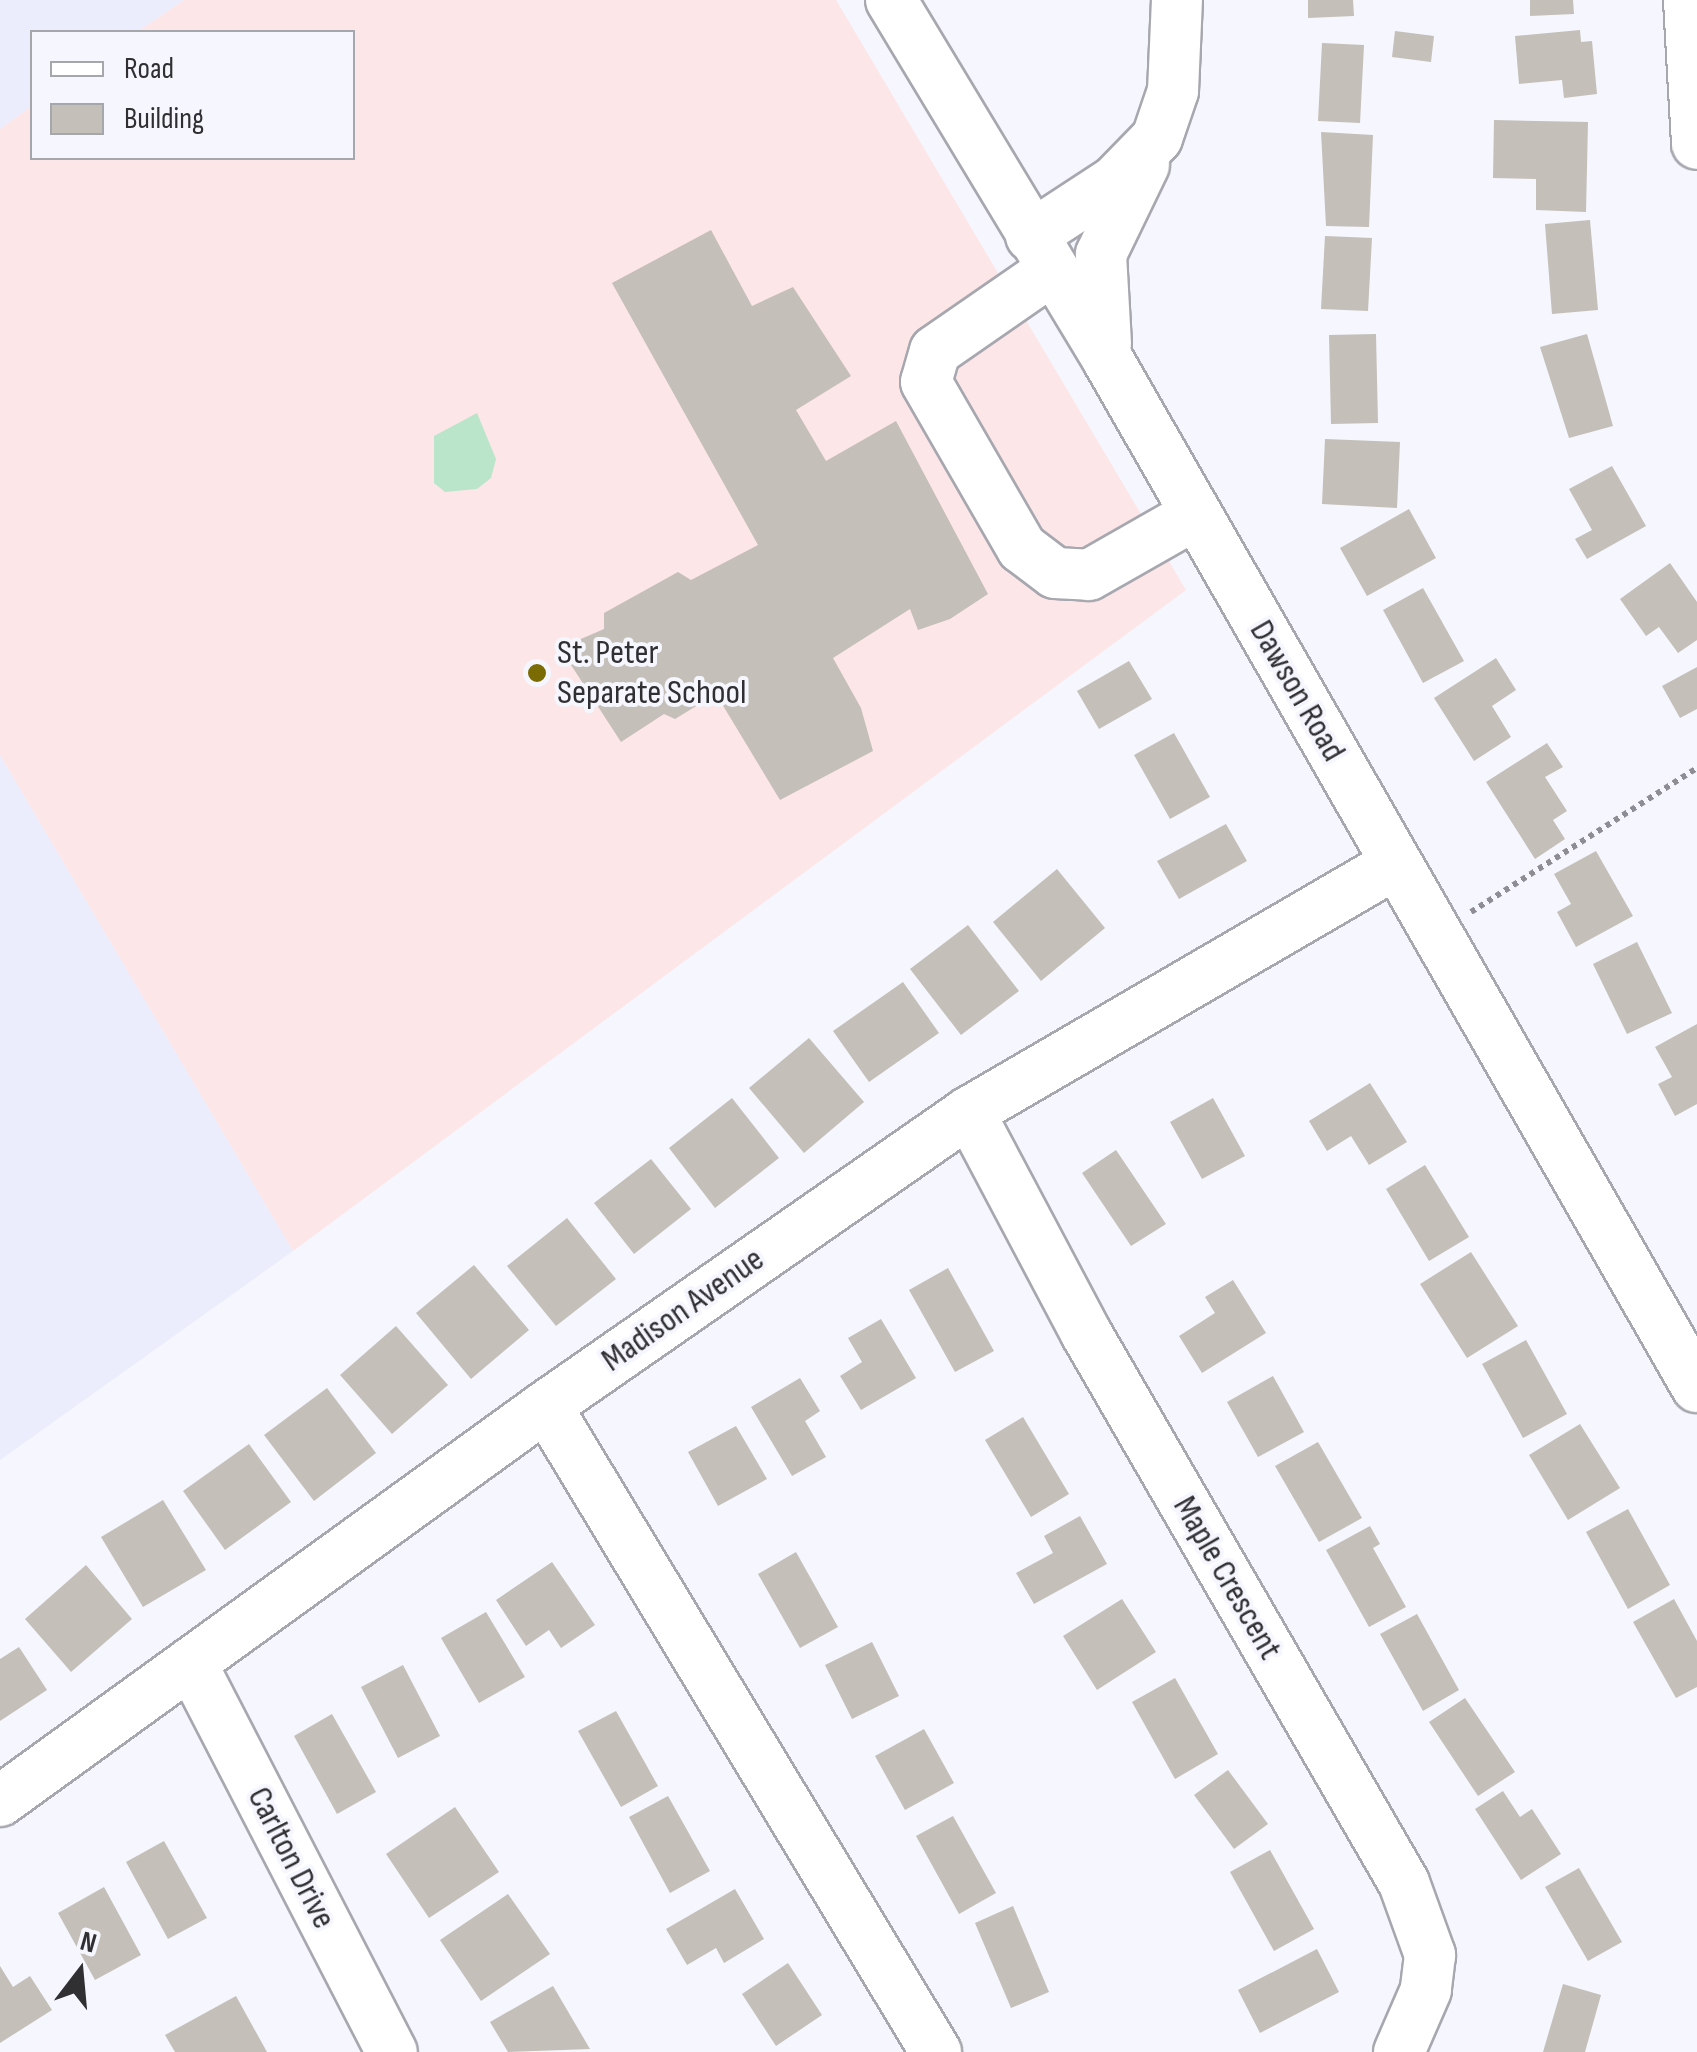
<!DOCTYPE html>
<html>
<head>
<meta charset="utf-8">
<style>
	body { margin:0 }
	#map { position:relative; width:1697px; height:2052px; overflow:hidden; background:#f5f6fe; font-family:"Sofia Sans Condensed",sans-serif }
	div>[style] { position:absolute }
	[style*='--x'] { left:calc(var(--x)*1px); top:calc(var(--y)*1px); width:calc(var(--w)*1px); rotate:calc(var(--a)*1deg) }
	.built>* { inset:0; background:#ebecfc }
	.education>* { inset:0; background:#fce6e7 }
	.green>* { inset:0; background:#bae5ca }
	.building>* { inset:0; background:#c4bfb8 }
	.path>* { height:6px; margin-top:-3px; transform-origin:0; background:repeating-linear-gradient(90deg,#8d8d93 0 5px,transparent 0 10px) }
	.roads { filter:drop-shadow(2px 0 #a7a7af) drop-shadow(-2px 0 #a7a7af) drop-shadow(0 2px #a7a7af) drop-shadow(0 -2px #a7a7af) }
	.minor>* { height:50px; margin:-25px; padding:0 25px; transform-origin:25px; border-radius:25px; background:#fff }
	.dots>* { width:28px; height:28px; translate:-50% -50%; box-sizing:border-box; border:5px solid #f5f6fe; border-radius:50% }
	span { translate:-50% -50%; white-space:nowrap; text-align:center; line-height:1.15; -webkit-text-stroke:8px #f5f6fe; paint-order:stroke }
	.poi-label { font-size:35px; color:#303033 }
	.left { translate:0 -50%; text-align:left }
	.street-label { font-size:35px; color:#303033 }
	.legend { position:absolute; left:30px; top:30px; width:325px; height:130px; box-sizing:border-box; background:#f5f6fe; border:2px solid #a6a7ad; margin:0; padding:12px 18px; list-style:none; font-size:30px; color:#303033 }
	.legend li { display:flex; align-items:center; gap:20px; height:50px }
	.legend b { width:50px; border:2px solid #a6a7ad }
	.north { position:absolute; left:30px; top:1922px; width:100px; height:100px; -webkit-text-stroke:8px #f5f6fe; paint-order:stroke; rotate:16deg; font-size:28px; font-weight:700; line-height:40px; text-align:center; color:#303033 }
	.north::after { content:''; display:block; margin:auto; width:35px; height:45px; background:#303033; clip-path:polygon(50% 0,100% 100%,50% 72%,0 100%) }
</style>
</head>
<body>
<div id="map">
	<div class="built">
		<i style="clip-path:polygon(0 0,184px 0,137px 32px,32px 32px,32px 106px,0 129px)"></i>
		<i style="clip-path:polygon(0 755px,293px 1251px,0 1460px)"></i>
	</div>
	<div class="education">
		<i style="clip-path:polygon(184px 0,836px 0,1186px 590px,293px 1251px,0 755px,0 129px,32px 106px,32px 158px,352px 158px,352px 32px,137px 32px)"></i>
	</div>
	<div class="green">
		<i style="clip-path:polygon(477px 413px,496px 459px,491px 478px,477px 489px,445px 492px,434px 483px,434px 436px)"></i>
	</div>
	<div class="building">
		<i style="clip-path:polygon(1308px 0,1353px 0,1354px 16px,1308px 18px)"></i>
		<i style="clip-path:polygon(1530px 0,1573px 0,1574px 14px,1530px 16px)"></i>
		<i style="clip-path:polygon(1580px 30px,1581px 42px,1592px 41px,1597px 94px,1564px 98px,1562px 80px,1519px 84px,1515px 36px)"></i>
		<i style="clip-path:polygon(1395px 31px,1434px 36px,1431px 62px,1392px 57px)"></i>
		<i style="clip-path:polygon(1322px 43px,1364px 45px,1360px 123px,1318px 121px)"></i>
		<i style="clip-path:polygon(1494px 120px,1588px 122px,1586px 212px,1536px 210px,1536px 179px,1493px 178px)"></i>
		<i style="clip-path:polygon(1321px 132px,1373px 135px,1369px 227px,1326px 226px)"></i>
		<i style="clip-path:polygon(1590px 220px,1598px 310px,1552px 314px,1545px 224px)"></i>
		<i style="clip-path:polygon(711px 230px,752px 306px,793px 287px,851px 376px,796px 410px,826px 461px,896px 421px,988px 594px,950px 619px,918px 630px,910px 609px,833px 658px,861px 708px,873px 751px,780px 800px,716px 694px,675px 719px,664px 714px,621px 742px,560px 648px,604px 629px,604px 613px,678px 572px,691px 580px,758px 545px,612px 283px)"></i>
		<i style="clip-path:polygon(1325px 236px,1372px 238px,1368px 311px,1321px 309px)"></i>
		<i style="clip-path:polygon(1376px 334px,1378px 423px,1331px 424px,1329px 335px)"></i>
		<i style="clip-path:polygon(1587px 334px,1613px 426px,1569px 438px,1540px 347px)"></i>
		<i style="clip-path:polygon(1325px 439px,1400px 442px,1397px 508px,1322px 504px)"></i>
		<i style="clip-path:polygon(1612px 466px,1646px 526px,1587px 559px,1575px 539px,1592px 530px,1569px 489px)"></i>
		<i style="clip-path:polygon(1409px 509px,1436px 558px,1367px 596px,1340px 548px)"></i>
		<i style="clip-path:polygon(1670px 563px,1697px 602px,1697px 640px,1678px 653px,1659px 627px,1646px 636px,1620px 599px)"></i>
		<i style="clip-path:polygon(1423px 588px,1464px 661px,1423px 683px,1383px 610px)"></i>
		<i style="clip-path:polygon(1496px 658px,1516px 690px,1492px 706px,1511px 737px,1474px 761px,1434px 698px)"></i>
		<i style="clip-path:polygon(1129px 661px,1152px 699px,1099px 729px,1077px 691px)"></i>
		<i style="clip-path:polygon(1697px 667px,1697px 709px,1680px 718px,1662px 686px)"></i>
		<i style="clip-path:polygon(1174px 733px,1210px 797px,1170px 819px,1134px 755px)"></i>
		<i style="clip-path:polygon(1547px 743px,1563px 767px,1545px 777px,1567px 811px,1553px 820px,1565px 839px,1535px 859px,1486px 782px)"></i>
		<i style="clip-path:polygon(1226px 824px,1247px 861px,1179px 899px,1157px 861px)"></i>
		<i style="clip-path:polygon(1596px 851px,1633px 916px,1576px 947px,1557px 912px,1571px 904px,1554px 874px)"></i>
		<i style="clip-path:polygon(1057px 869px,1105px 928px,1041px 981px,993px 922px)"></i>
		<i style="clip-path:polygon(968px 925px,1019px 991px,961px 1035px,910px 969px)"></i>
		<i style="clip-path:polygon(1637px 942px,1672px 1013px,1627px 1034px,1593px 964px)"></i>
		<i style="clip-path:polygon(903px 982px,939px 1033px,869px 1082px,833px 1031px)"></i>
		<i style="clip-path:polygon(1697px 1024px,1697px 1104px,1675px 1116px,1658px 1084px,1672px 1077px,1655px 1047px)"></i>
		<i style="clip-path:polygon(809px 1038px,864px 1102px,804px 1153px,749px 1088px)"></i>
		<i style="clip-path:polygon(1370px 1083px,1407px 1142px,1369px 1165px,1351px 1136px,1327px 1151px,1309px 1121px)"></i>
		<i style="clip-path:polygon(732px 1098px,779px 1158px,715px 1208px,669px 1148px)"></i>
		<i style="clip-path:polygon(1213px 1098px,1245px 1156px,1202px 1179px,1170px 1122px)"></i>
		<i style="clip-path:polygon(1116px 1150px,1166px 1224px,1131px 1246px,1082px 1173px)"></i>
		<i style="clip-path:polygon(651px 1159px,691px 1209px,634px 1254px,594px 1203px)"></i>
		<i style="clip-path:polygon(1425px 1165px,1469px 1237px,1429px 1261px,1386px 1189px)"></i>
		<i style="clip-path:polygon(567px 1218px,616px 1279px,556px 1326px,507px 1266px)"></i>
		<i style="clip-path:polygon(1471px 1252px,1518px 1326px,1467px 1358px,1420px 1284px)"></i>
		<i style="clip-path:polygon(474px 1265px,529px 1330px,471px 1379px,416px 1313px)"></i>
		<i style="clip-path:polygon(948px 1268px,994px 1351px,955px 1372px,909px 1290px)"></i>
		<i style="clip-path:polygon(1233px 1280px,1266px 1333px,1202px 1373px,1179px 1336px,1215px 1313px,1205px 1297px)"></i>
		<i style="clip-path:polygon(881px 1319px,916px 1378px,861px 1410px,840px 1376px,862px 1362px,848px 1338px)"></i>
		<i style="clip-path:polygon(396px 1326px,448px 1385px,392px 1434px,340px 1375px)"></i>
		<i style="clip-path:polygon(1526px 1340px,1567px 1414px,1523px 1438px,1482px 1364px)"></i>
		<i style="clip-path:polygon(1273px 1376px,1304px 1432px,1258px 1457px,1227px 1402px)"></i>
		<i style="clip-path:polygon(800px 1378px,820px 1411px,805px 1421px,826px 1457px,792px 1476px,751px 1407px)"></i>
		<i style="clip-path:polygon(327px 1388px,376px 1453px,314px 1501px,264px 1435px)"></i>
		<i style="clip-path:polygon(1023px 1417px,1069px 1494px,1031px 1517px,985px 1440px)"></i>
		<i style="clip-path:polygon(1580px 1424px,1620px 1488px,1568px 1520px,1529px 1455px)"></i>
		<i style="clip-path:polygon(736px 1426px,767px 1479px,718px 1506px,688px 1452px)"></i>
		<i style="clip-path:polygon(1318px 1442px,1362px 1518px,1319px 1542px,1275px 1466px)"></i>
		<i style="clip-path:polygon(249px 1444px,291px 1502px,225px 1550px,183px 1491px)"></i>
		<i style="clip-path:polygon(163px 1500px,206px 1570px,143px 1607px,101px 1537px)"></i>
		<i style="clip-path:polygon(1628px 1509px,1670px 1585px,1628px 1609px,1586px 1532px)"></i>
		<i style="clip-path:polygon(1080px 1516px,1107px 1564px,1034px 1604px,1016px 1573px,1053px 1553px,1044px 1536px)"></i>
		<i style="clip-path:polygon(1370px 1526px,1380px 1544px,1373px 1548px,1406px 1607px,1369px 1627px,1326px 1550px)"></i>
		<i style="clip-path:polygon(796px 1552px,838px 1627px,800px 1648px,758px 1574px)"></i>
		<i style="clip-path:polygon(552px 1562px,595px 1625px,561px 1648px,549px 1630px,526px 1646px,496px 1600px)"></i>
		<i style="clip-path:polygon(86px 1565px,132px 1619px,71px 1672px,25px 1619px)"></i>
		<i style="clip-path:polygon(1122px 1599px,1156px 1652px,1097px 1690px,1063px 1636px)"></i>
		<i style="clip-path:polygon(1674px 1599px,1697px 1641px,1697px 1687px,1676px 1698px,1633px 1622px)"></i>
		<i style="clip-path:polygon(486px 1612px,525px 1677px,479px 1703px,441px 1638px)"></i>
		<i style="clip-path:polygon(1417px 1614px,1459px 1690px,1423px 1711px,1380px 1634px)"></i>
		<i style="clip-path:polygon(872px 1642px,899px 1696px,852px 1719px,825px 1665px)"></i>
		<i style="clip-path:polygon(19px 1647px,47px 1690px,0 1721px,0 1659px)"></i>
		<i style="clip-path:polygon(403px 1665px,440px 1736px,398px 1758px,361px 1687px)"></i>
		<i style="clip-path:polygon(1175px 1678px,1218px 1754px,1175px 1779px,1132px 1702px)"></i>
		<i style="clip-path:polygon(1465px 1698px,1515px 1772px,1478px 1796px,1429px 1722px)"></i>
		<i style="clip-path:polygon(616px 1711px,658px 1786px,621px 1807px,578px 1731px)"></i>
		<i style="clip-path:polygon(332px 1714px,376px 1792px,337px 1814px,294px 1736px)"></i>
		<i style="clip-path:polygon(924px 1729px,954px 1783px,905px 1810px,875px 1756px)"></i>
		<i style="clip-path:polygon(1228px 1770px,1268px 1824px,1234px 1849px,1194px 1795px)"></i>
		<i style="clip-path:polygon(1503px 1791px,1520px 1817px,1532px 1809px,1561px 1854px,1521px 1880px,1475px 1809px)"></i>
		<i style="clip-path:polygon(668px 1796px,710px 1871px,670px 1893px,629px 1817px)"></i>
		<i style="clip-path:polygon(455px 1807px,499px 1872px,429px 1918px,386px 1854px)"></i>
		<i style="clip-path:polygon(953px 1816px,996px 1893px,959px 1914px,916px 1836px)"></i>
		<i style="clip-path:polygon(164px 1841px,207px 1918px,168px 1939px,126px 1862px)"></i>
		<i style="clip-path:polygon(1270px 1850px,1314px 1929px,1274px 1951px,1230px 1872px)"></i>
		<i style="clip-path:polygon(1579px 1868px,1622px 1942px,1588px 1961px,1545px 1887px)"></i>
		<i style="clip-path:polygon(104px 1887px,141px 1955px,95px 1980px,58px 1913px)"></i>
		<i style="clip-path:polygon(735px 1889px,764px 1939px,724px 1963px,716px 1948px,687px 1965px,666px 1929px)"></i>
		<i style="clip-path:polygon(508px 1894px,550px 1954px,481px 2001px,440px 1940px)"></i>
		<i style="clip-path:polygon(1013px 1906px,1049px 1992px,1011px 2008px,975px 1923px)"></i>
		<i style="clip-path:polygon(1317px 1949px,1339px 1992px,1260px 2033px,1238px 1990px)"></i>
		<i style="clip-path:polygon(788px 1963px,822px 2015px,776px 2046px,742px 1994px)"></i>
		<i style="clip-path:polygon(0 1966px,13px 1987px,30px 1976px,52px 2010px,0 2043px)"></i>
		<i style="clip-path:polygon(1563px 1984px,1601px 1995px,1585px 2052px,1543px 2052px)"></i>
		<i style="clip-path:polygon(553px 1986px,590px 2049px,508px 2052px,490px 2022px)"></i>
		<i style="clip-path:polygon(236px 1996px,267px 2052px,175px 2052px,165px 2035px)"></i>
	</div>
	<div class="path">
		<i style="--x:1471;--y:912;--w:268;--a:-32.5"></i>
	</div>
	<div class="roads">
		<div class="minor">
			<i style="--x:891;--y:0;--w:420;--a:58.9"></i>
			<i style="--x:1108;--y:360;--w:1184;--a:60.17"></i>
			<i style="--x:1689;--y:0;--w:144;--a:86.8"></i>
			<i style="--x:1031;--y:236;--w:100;--a:-33.2"></i>
			<i style="--x:1115;--y:181;--w:60;--a:-45.7"></i>
			<i style="--x:1157;--y:138;--w:50;--a:-71.2"></i>
			<i style="--x:1173;--y:91;--w:91;--a:-87.5"></i>
			<i style="--x:1052;--y:270;--w:142;--a:145.3"></i>
			<i style="--x:935;--y:351;--w:32;--a:106"></i>
			<i style="--x:926;--y:382;--w:192;--a:60"></i>
			<i style="--x:1022;--y:548;--w:41;--a:37.1"></i>
			<i style="--x:1055;--y:573;--w:34;--a:3"></i>
			<i style="--x:1089;--y:575;--w:123;--a:-29.7"></i>
			<i style="--x:1106;--y:344;--w:90;--a:-93.2"></i>
			<i style="--x:1101;--y:254;--w:99;--a:-64.2"></i>
			<i style="--x:969;--y:1112;--w:250;--a:62.1"></i>
			<i style="--x:1086;--y:1333;--w:635;--a:59.96"></i>
			<i style="--x:1404;--y:1883;--w:77;--a:70.1"></i>
			<i style="--x:1430;--y:1955;--w:35;--a:97"></i>
			<i style="--x:1426;--y:1990;--w:68;--a:113.5"></i>
			<i style="--x:546;--y:1406;--w:755;--a:58.88"></i>
			<i style="--x:191;--y:1663;--w:438;--a:62.7"></i>
			<i style="--x:0;--y:1801;--w:674;--a:-35.88"></i>
			<i style="--x:546;--y:1406;--w:515;--a:-34.8"></i>
			<i style="--x:969;--y:1112;--w:493;--a:-30.2"></i>
		</div>
	</div>
	<div class="dots">
		<i style="left:537px;top:673px;background:#7a6b04"></i>
	</div>
	<div class="poi-label">
		<span class="left" style="left:557px;top:673px">St. Peter<br>Separate School</span>
	</div>
	<div class="street-label">
		<span style="left:1297px;top:691px;rotate:60deg">Dawson Road</span>
		<span style="left:683px;top:1310px;rotate:-35deg">Madison Avenue</span>
		<span style="left:1227px;top:1578px;rotate:60deg">Maple Crescent</span>
		<span style="left:291px;top:1858px;rotate:63deg">Carlton Drive</span>
	</div>
	<ul class="legend">
	<li><b style="height:12px;background:#fff"></b>Road</li>
	<li><b style="height:28px;background:#c4bfb8"></b>Building</li>
	</ul>
	<div class="north">N</div>
</div>
</body>
</html>
